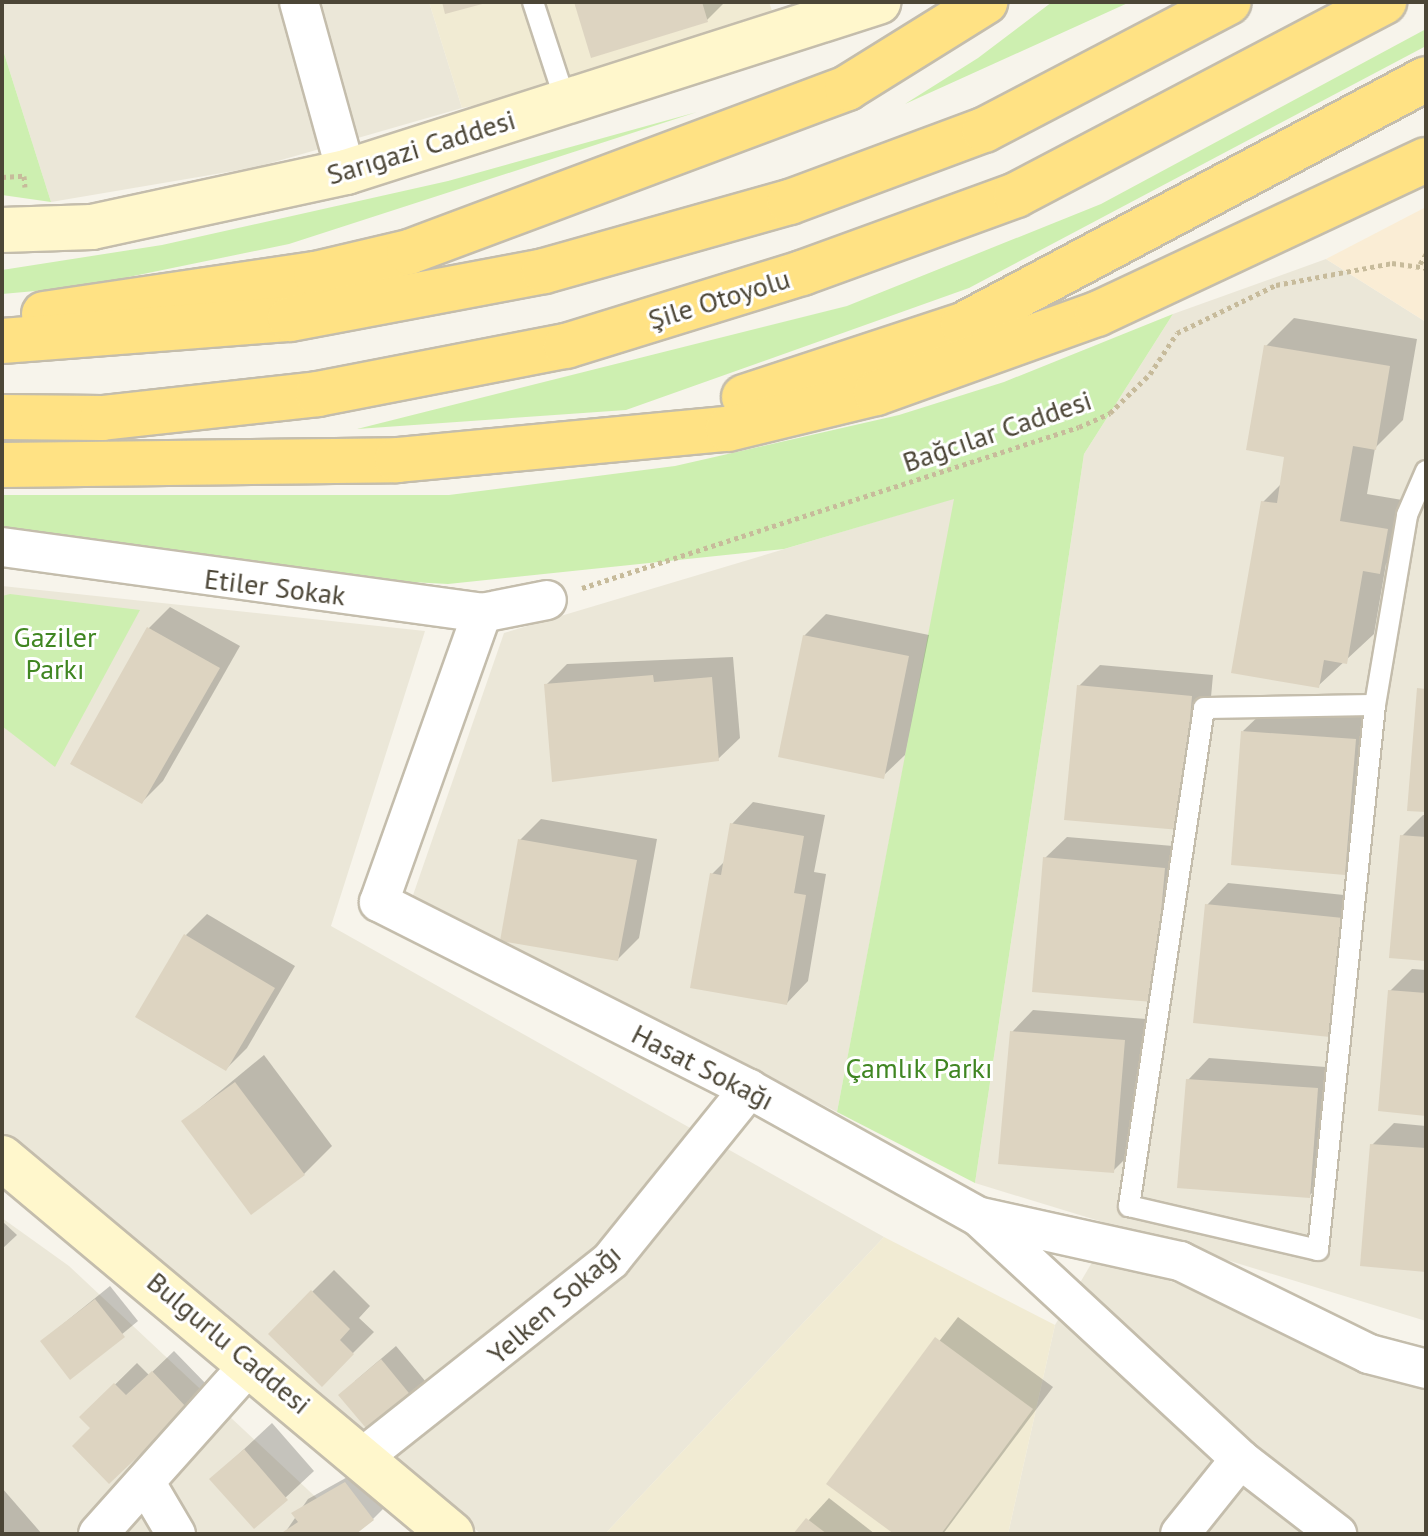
<!DOCTYPE html>
<html>
<head>
<meta charset="utf-8">
<style>
	body { margin:0 }
	#map { position:relative; width:1428px; height:1536px; overflow:hidden; background:#f7f4eb; font-family:"PT Sans",sans-serif }
	div>[style] { position:absolute }
	[style*='--x'] { left:calc(var(--x)*1px); top:calc(var(--y)*1px); width:calc(var(--w)*1px); rotate:calc(var(--a)*1deg) }
	.residential>* { inset:0; background:#ebe7d8 }
	.commercial>* { inset:0; background:#faedd5 }
	.education>* { inset:0; background:#f1ebd3 }
	.green>* { inset:0; background:#cdefb0 }
	.shadow>* { inset:0; background:#0003 }
	.building>* { inset:0; background:#ddd4c1 }
	.path>* { height:5px; margin-top:-2.5px; transform-origin:0; background:repeating-linear-gradient(90deg,#c7bb9b 0 4px,transparent 0 8px) }
	.roads { filter:drop-shadow(2px 0 #c4bdac) drop-shadow(-2px 0 #c4bdac) drop-shadow(0 2px #c4bdac) drop-shadow(0 -2px #c4bdac) }
	.service>* { height:20px; margin:-10px; padding:0 10px; transform-origin:10px; border-radius:10px; background:#fff }
	.minor>* { height:38px; margin:-19px; padding:0 19px; transform-origin:19px; border-radius:19px; background:#fff }
	.secondary>* { height:44px; margin:-22px; padding:0 22px; transform-origin:22px; border-radius:22px; background:#fff7cc }
	.trunk>* { height:44px; margin:-22px; padding:0 22px; transform-origin:22px; border-radius:22px; background:#ffe284 }
	span { translate:-50% -50%; white-space:nowrap; text-align:center; line-height:1.15; -webkit-text-stroke:6px #fff; paint-order:stroke }
	.street-label { font-size:28px; color:#4c4637 }
	.park-label { font-size:28px; color:#408622 }
	.frame { position:absolute; inset:0; border:4px solid #4c4637; pointer-events:none }
</style>
</head>
<body>
<div id="map">
	<div class="residential">
		<i style="clip-path:polygon(2px 2px,429px 2px,462px 108px,257px 167px,51px 202px,2px 47px)"></i>
		<i style="clip-path:polygon(1326px 259px,1426px 322px,1426px 1321px,975px 1183px,1084px 454px,1173px 314px)"></i>
		<i style="clip-path:polygon(955px 498px,837px 1112px,412px 898px,504px 633px)"></i>
		<i style="clip-path:polygon(2px 586px,425px 631px,331px 926px,884px 1237px,605px 1534px,481px 1534px,2px 1135px)"></i>
		<i style="clip-path:polygon(2px 1218px,69px 1266px,355px 1534px,2px 1534px)"></i>
		<i style="clip-path:polygon(1097px 1254px,1426px 1376px,1426px 1534px,1008px 1534px,1055px 1325px)"></i>
	</div>
	<div class="commercial">
		<i style="clip-path:polygon(1426px 207px,1426px 322px,1326px 259px)"></i>
	</div>
	<div class="education">
		<i style="clip-path:polygon(429px 2px,769px 2px,773px 14px,575px 86px,462px 108px)"></i>
		<i style="clip-path:polygon(884px 1237px,1055px 1325px,1008px 1534px,605px 1534px)"></i>
	</div>
	<div class="green">
		<i style="clip-path:polygon(1052px 2px,1130px 2px,905px 104px,978px 58px)"></i>
		<i style="clip-path:polygon(1426px 29px,1426px 46px,969px 288px,626px 410px,357px 429px,847px 306px,1101px 204px)"></i>
		<i style="clip-path:polygon(2px 47px,51px 202px,2px 195px)"></i>
		<i style="clip-path:polygon(697px 112px,289px 244px,80px 287px,2px 294px,2px 270px,162px 245px,448px 181px)"></i>
		<i style="clip-path:polygon(1173px 314px,1084px 454px,975px 1183px,837px 1112px,954px 499px,784px 549px,448px 584px,2px 560px,2px 495px,449px 495px,675px 466px,899px 415px,1004px 382px)"></i>
		<i style="clip-path:polygon(10px 594px,140px 610px,55px 767px,2px 726px,2px 596px)"></i>
	</div>
	<div class="shadow">
		<i style="clip-path:polygon(576px 2px,725px 2px,707px 20px)"></i>
		<i style="clip-path:polygon(1294px 318px,1417px 339px,1403px 420px,1375px 448px,1367px 494px,1414px 502px,1407px 544px,1386px 564px,1374px 634px,1318px 686px,1263px 502px,1282px 483px,1287px 455px,1266px 346px)"></i>
		<i style="clip-path:polygon(170px 607px,240px 646px,163px 781px,142px 802px,149px 628px)"></i>
		<i style="clip-path:polygon(826px 614px,929px 635px,905px 755px,883px 776px,804px 636px)"></i>
		<i style="clip-path:polygon(733px 657px,740px 738px,718px 759px,546px 685px,567px 664px)"></i>
		<i style="clip-path:polygon(1100px 665px,1213px 675px,1201px 807px,1179px 828px,1079px 686px)"></i>
		<i style="clip-path:polygon(1265px 710px,1376px 718px,1366px 851px,1344px 873px,1243px 731px)"></i>
		<i style="clip-path:polygon(753px 802px,825px 815px,814px 872px,826px 874px,808px 981px,787px 1003px,712px 874px,726px 860px,732px 824px)"></i>
		<i style="clip-path:polygon(1423px 815px,1426px 815px,1426px 959px,1402px 836px)"></i>
		<i style="clip-path:polygon(541px 819px,657px 839px,639px 938px,618px 959px,520px 840px)"></i>
		<i style="clip-path:polygon(1067px 837px,1185px 847px,1174px 979px,1153px 1000px,1045px 858px)"></i>
		<i style="clip-path:polygon(1228px 883px,1363px 897px,1351px 1013px,1329px 1035px,1207px 905px)"></i>
		<i style="clip-path:polygon(207px 914px,295px 966px,247px 1048px,226px 1069px,186px 935px)"></i>
		<i style="clip-path:polygon(1412px 969px,1426px 970px,1426px 1114px,1390px 991px)"></i>
		<i style="clip-path:polygon(1033px 1010px,1146px 1019px,1135px 1149px,1113px 1171px,1012px 1032px)"></i>
		<i style="clip-path:polygon(264px 1055px,332px 1146px,304px 1174px,184px 1121px)"></i>
		<i style="clip-path:polygon(1209px 1058px,1339px 1068px,1330px 1175px,1309px 1196px,1188px 1080px)"></i>
		<i style="clip-path:polygon(1394px 1123px,1426px 1126px,1426px 1270px,1372px 1145px)"></i>
		<i style="clip-path:polygon(2px 1221px,17px 1235px,2px 1249px)"></i>
		<i style="clip-path:polygon(334px 1270px,370px 1306px,359px 1318px,374px 1332px,322px 1384px,270px 1334px)"></i>
		<i style="clip-path:polygon(110px 1286px,138px 1321px,70px 1377px,42px 1341px)"></i>
		<i style="clip-path:polygon(958px 1317px,1053px 1387px,943px 1534px,897px 1534px,829px 1483px)"></i>
		<i style="clip-path:polygon(396px 1346px,426px 1382px,412px 1396px,355px 1381px)"></i>
		<i style="clip-path:polygon(174px 1351px,208px 1386px,186px 1408px,93px 1428px,82px 1417px,137px 1363px,149px 1375px)"></i>
		<i style="clip-path:polygon(272px 1423px,314px 1471px,254px 1527px,212px 1479px)"></i>
		<i style="clip-path:polygon(360px 1470px,387px 1505px,373px 1519px,353px 1534px,284px 1534px,308px 1499px)"></i>
		<i style="clip-path:polygon(2px 1488px,42px 1534px,2px 1534px)"></i>
		<i style="clip-path:polygon(829px 1498px,875px 1534px,796px 1534px)"></i>
	</div>
	<div class="building">
		<i style="clip-path:polygon(442px 2px,486px 2px,486px 3px,445px 14px)"></i>
		<i style="clip-path:polygon(574px 2px,702px 2px,708px 22px,591px 58px)"></i>
		<i style="clip-path:polygon(1264px 345px,1390px 366px,1376px 450px,1353px 446px,1340px 521px,1388px 529px,1380px 574px,1363px 571px,1347px 664px,1324px 660px,1319px 688px,1231px 673px,1261px 501px,1277px 503px,1284px 457px,1246px 450px)"></i>
		<i style="clip-path:polygon(147px 627px,220px 668px,142px 804px,70px 764px)"></i>
		<i style="clip-path:polygon(803px 635px,909px 656px,884px 779px,778px 757px)"></i>
		<i style="clip-path:polygon(653px 675px,654px 682px,712px 677px,719px 761px,552px 782px,544px 684px)"></i>
		<i style="clip-path:polygon(1077px 685px,1192px 696px,1180px 830px,1064px 820px)"></i>
		<i style="clip-path:polygon(1417px 688px,1426px 689px,1426px 812px,1407px 811px)"></i>
		<i style="clip-path:polygon(1241px 731px,1356px 739px,1345px 875px,1231px 865px)"></i>
		<i style="clip-path:polygon(730px 823px,804px 836px,794px 893px,806px 895px,787px 1005px,690px 988px,710px 873px,721px 875px)"></i>
		<i style="clip-path:polygon(1400px 835px,1426px 837px,1426px 961px,1389px 958px)"></i>
		<i style="clip-path:polygon(518px 839px,637px 860px,618px 961px,500px 941px)"></i>
		<i style="clip-path:polygon(1043px 857px,1165px 868px,1153px 1002px,1032px 992px)"></i>
		<i style="clip-path:polygon(1205px 904px,1343px 918px,1330px 1037px,1193px 1023px)"></i>
		<i style="clip-path:polygon(184px 934px,275px 988px,226px 1071px,135px 1017px)"></i>
		<i style="clip-path:polygon(1388px 990px,1426px 993px,1426px 1116px,1378px 1111px)"></i>
		<i style="clip-path:polygon(1010px 1031px,1125px 1040px,1114px 1173px,998px 1164px)"></i>
		<i style="clip-path:polygon(1186px 1079px,1318px 1088px,1310px 1198px,1177px 1188px)"></i>
		<i style="clip-path:polygon(235px 1082px,305px 1175px,251px 1215px,181px 1121px)"></i>
		<i style="clip-path:polygon(1370px 1144px,1426px 1148px,1426px 1272px,1360px 1266px)"></i>
		<i style="clip-path:polygon(311px 1290px,350px 1329px,340px 1340px,354px 1354px,322px 1387px,268px 1334px)"></i>
		<i style="clip-path:polygon(95px 1299px,125px 1337px,70px 1380px,40px 1341px)"></i>
		<i style="clip-path:polygon(935px 1337px,1033px 1409px,941px 1534px,894px 1534px,826px 1484px)"></i>
		<i style="clip-path:polygon(381px 1359px,413px 1398px,371px 1434px,338px 1395px)"></i>
		<i style="clip-path:polygon(152px 1371px,188px 1409px,109px 1484px,72px 1446px,90px 1428px,79px 1417px,114px 1383px,126px 1395px)"></i>
		<i style="clip-path:polygon(244px 1449px,288px 1500px,254px 1529px,209px 1479px)"></i>
		<i style="clip-path:polygon(345px 1482px,374px 1520px,356px 1534px,280px 1534px,298px 1522px,291px 1513px)"></i>
		<i style="clip-path:polygon(806px 1518px,827px 1534px,793px 1534px)"></i>
	</div>
	<div class="path">
		<i style="--x:2;--y:177;--w:22;--a:-3"></i>
		<i style="--x:24;--y:176;--w:11;--a:85"></i>
		<i style="--x:1420;--y:264;--w:12;--a:-59"></i>
		<i style="--x:582;--y:588;--w:522;--a:-17.95"></i>
		<i style="--x:1079;--y:427;--w:34;--a:-24"></i>
		<i style="--x:1110;--y:413;--w:56;--a:-44.3"></i>
		<i style="--x:1150;--y:374;--w:49;--a:-56.6"></i>
		<i style="--x:1177;--y:333;--w:110;--a:-25.9"></i>
		<i style="--x:1276;--y:285;--w:118;--a:-10.7"></i>
		<i style="--x:1392;--y:263;--w:34;--a:8"></i>
	</div>
	<div class="roads">
		<div class="service">
			<i style="--x:533;--y:2;--w:106;--a:71.9"></i>
			<i style="--x:1375;--y:705;--w:171;--a:179"></i>
			<i style="--x:1204;--y:708;--w:504;--a:98.56"></i>
			<i style="--x:1129;--y:1206;--w:194;--a:13.1"></i>
			<i style="--x:1318;--y:1250;--w:548;--a:-84.03"></i>
			<i style="--x:1375;--y:705;--w:193;--a:-80.4"></i>
			<i style="--x:1407;--y:515;--w:48;--a:-66.6"></i>
		</div>
		<div class="minor">
			<i style="--x:299;--y:2;--w:176;--a:74.5"></i>
			<i style="--x:2;--y:547;--w:485;--a:7.8"></i>
			<i style="--x:482;--y:613;--w:66;--a:-11.3"></i>
			<i style="--x:482;--y:613;--w:307;--a:109.6"></i>
			<i style="--x:379;--y:902;--w:415;--a:26.8"></i>
			<i style="--x:749;--y:1089;--w:263;--a:29.1"></i>
			<i style="--x:979;--y:1217;--w:356;--a:42.8"></i>
			<i style="--x:1240;--y:1459;--w:123;--a:37.7"></i>
			<i style="--x:981;--y:1217;--w:204;--a:12.5"></i>
			<i style="--x:1180;--y:1261;--w:211;--a:26.2"></i>
			<i style="--x:1369;--y:1354;--w:59;--a:14.7"></i>
			<i style="--x:364;--y:1456;--w:315;--a:-38.4"></i>
			<i style="--x:611;--y:1260;--w:220;--a:-51.1"></i>
			<i style="--x:147;--y:1485;--w:57;--a:59.4"></i>
			<i style="--x:98;--y:1534;--w:229;--a:-48.2"></i>
			<i style="--x:1180;--y:1534;--w:96;--a:-51.3"></i>
		</div>
		<div class="secondary">
			<i style="--x:2;--y:230;--w:90;--a:-1.9"></i>
			<i style="--x:92;--y:227;--w:260;--a:-12.2"></i>
			<i style="--x:346;--y:172;--w:559;--a:-17.72"></i>
			<i style="--x:2;--y:1158;--w:586;--a:39.94"></i>
		</div>
		<div class="trunk">
			<i style="--x:44;--y:314;--w:275;--a:-8.4"></i>
			<i style="--x:316;--y:274;--w:96;--a:-13.3"></i>
			<i style="--x:409;--y:252;--w:468;--a:-20.5"></i>
			<i style="--x:847;--y:88;--w:163;--a:-31.9"></i>
			<i style="--x:2;--y:341;--w:289;--a:-4.4"></i>
			<i style="--x:290;--y:319;--w:258;--a:-10.7"></i>
			<i style="--x:544;--y:271;--w:255;--a:-15.7"></i>
			<i style="--x:790;--y:202;--w:207;--a:-20.4"></i>
			<i style="--x:984;--y:130;--w:276;--a:-27.6"></i>
			<i style="--x:744;--y:397;--w:231;--a:-18.2"></i>
			<i style="--x:963;--y:325;--w:524;--a:-27.98"></i>
			<i style="--x:2;--y:417;--w:100;--a:0.6"></i>
			<i style="--x:102;--y:418;--w:217;--a:-6.3"></i>
			<i style="--x:318;--y:394;--w:253;--a:-11"></i>
			<i style="--x:566;--y:346;--w:247;--a:-17.2"></i>
			<i style="--x:802;--y:273;--w:228;--a:-20"></i>
			<i style="--x:1016;--y:195;--w:416;--a:-27.7"></i>
			<i style="--x:2;--y:465;--w:395;--a:-0.7"></i>
			<i style="--x:397;--y:460;--w:332;--a:-5.4"></i>
			<i style="--x:728;--y:429;--w:152;--a:-13.7"></i>
			<i style="--x:876;--y:393;--w:235;--a:-19.7"></i>
			<i style="--x:1097;--y:314;--w:363;--a:-25.1"></i>
		</div>
	</div>
	<div class="street-label">
		<span style="left:421px;top:147px;rotate:-17deg">Sarıgazi Caddesi</span>
		<span style="left:719px;top:299px;rotate:-17deg">Şile Otoyolu</span>
		<span style="left:997px;top:431px;rotate:-19deg">Bağcılar Caddesi</span>
		<span style="left:275px;top:587px;rotate:7deg">Etiler Sokak</span>
		<span style="left:703px;top:1067px;rotate:27deg">Hasat Sokağı</span>
		<span style="left:554px;top:1304px;rotate:-41deg">Yelken Sokağı</span>
		<span style="left:229px;top:1343px;rotate:40deg">Bulgurlu Caddesi</span>
	</div>
	<div class="park-label">
		<span style="left:55px;top:653px">Gaziler<br>Parkı</span>
		<span style="left:919px;top:1068px">Çamlık Parkı</span>
	</div>
	<div class="frame"></div>
</div>
</body>
</html>
